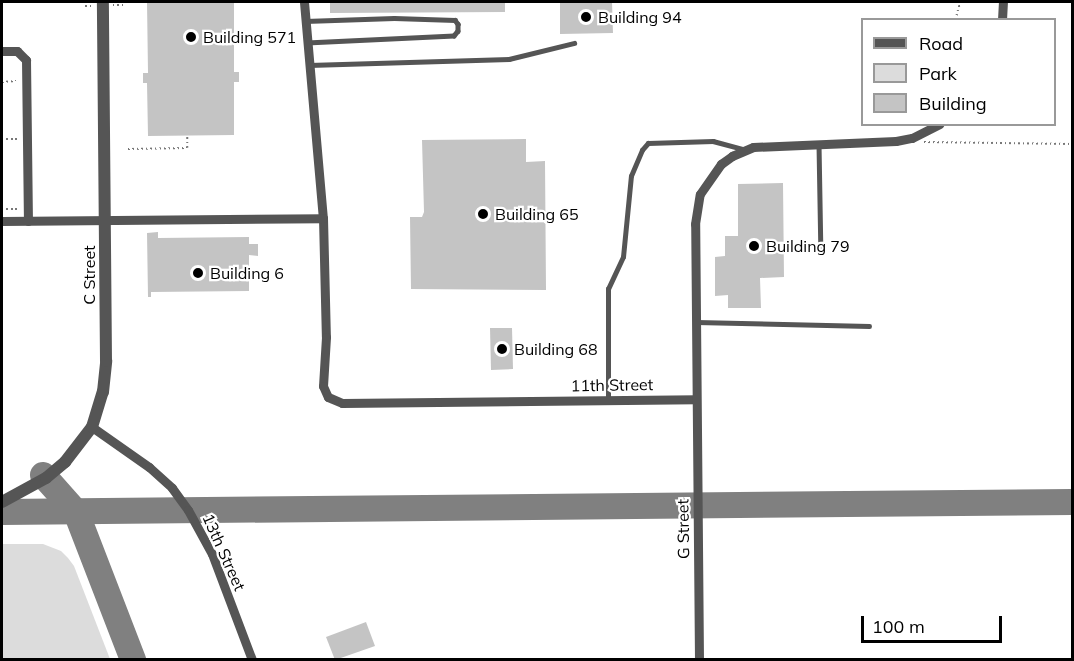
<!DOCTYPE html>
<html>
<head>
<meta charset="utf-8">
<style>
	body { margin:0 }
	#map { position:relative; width:1074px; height:661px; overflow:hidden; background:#fff; font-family:Mulish,sans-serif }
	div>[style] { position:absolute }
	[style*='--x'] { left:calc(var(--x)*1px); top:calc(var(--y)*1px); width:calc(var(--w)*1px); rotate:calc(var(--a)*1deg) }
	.green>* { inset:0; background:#dcdcdc }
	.taxiway>* { height:26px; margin:-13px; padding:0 13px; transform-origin:13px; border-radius:13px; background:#808080 }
	.building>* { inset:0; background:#c4c4c4 }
	.path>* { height:1.5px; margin-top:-0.75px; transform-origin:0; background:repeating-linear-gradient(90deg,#777 0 1.5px,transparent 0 4.5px) }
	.service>* { height:4.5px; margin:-2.25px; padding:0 2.25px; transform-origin:2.25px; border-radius:2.25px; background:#555 }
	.minor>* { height:9px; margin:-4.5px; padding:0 4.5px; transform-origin:4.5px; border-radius:4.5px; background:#555 }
	.tertiary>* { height:12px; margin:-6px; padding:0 6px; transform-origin:6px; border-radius:6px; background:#555 }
	.dots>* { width:16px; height:16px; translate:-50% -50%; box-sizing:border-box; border:3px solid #fff; border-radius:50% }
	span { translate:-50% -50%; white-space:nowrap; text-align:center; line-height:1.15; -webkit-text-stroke:4.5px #fff; paint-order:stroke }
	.poi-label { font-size:16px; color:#000 }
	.left { translate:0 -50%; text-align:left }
	.street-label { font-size:16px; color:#000 }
	.frame { position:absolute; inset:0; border:3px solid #000; pointer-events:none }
	.legend { position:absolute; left:861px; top:18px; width:195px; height:108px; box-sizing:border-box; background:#fff; border:2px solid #999; margin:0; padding:8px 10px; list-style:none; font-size:18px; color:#000 }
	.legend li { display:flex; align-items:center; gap:12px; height:30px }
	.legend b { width:30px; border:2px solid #999 }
	.scale { position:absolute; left:861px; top:616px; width:141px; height:27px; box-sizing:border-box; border:3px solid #000; border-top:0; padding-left:8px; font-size:18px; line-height:21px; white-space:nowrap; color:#000; -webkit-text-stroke:4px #fff; paint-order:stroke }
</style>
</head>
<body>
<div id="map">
	<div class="green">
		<i style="clip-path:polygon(2px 544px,43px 544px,61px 551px,68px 558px,74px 566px,110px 659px,2px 659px)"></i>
	</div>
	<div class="taxiway">
		<i style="--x:43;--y:475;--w:50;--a:48.3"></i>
		<i style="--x:76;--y:512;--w:159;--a:68.9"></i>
		<i style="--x:2;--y:512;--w:1070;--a:-0.54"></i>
	</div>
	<div class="building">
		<i style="clip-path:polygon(147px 2px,234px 2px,234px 72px,239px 72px,239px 82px,234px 82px,234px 135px,148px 136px,147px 83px,143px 83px,143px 73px,148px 73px)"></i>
		<i style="clip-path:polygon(330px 2px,505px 2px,505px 12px,330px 13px)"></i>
		<i style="clip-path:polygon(560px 2px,612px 2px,613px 33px,560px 34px)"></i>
		<i style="clip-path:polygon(526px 139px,526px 162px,545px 161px,546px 290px,411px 289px,410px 217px,422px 217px,424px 212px,422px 140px)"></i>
		<i style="clip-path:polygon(783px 183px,784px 277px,760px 278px,761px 308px,728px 308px,728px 295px,715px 296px,715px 257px,725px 256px,725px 236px,738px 236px,738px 184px)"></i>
		<i style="clip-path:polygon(158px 232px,158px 238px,249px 237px,249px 244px,258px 244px,258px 256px,249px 255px,249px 291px,151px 292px,151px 297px,148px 297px,147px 233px)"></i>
		<i style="clip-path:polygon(490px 328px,512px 328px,513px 369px,491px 370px)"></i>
		<i style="clip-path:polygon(366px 622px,375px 646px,335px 660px,326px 637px)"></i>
	</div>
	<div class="path">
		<i style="--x:113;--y:5;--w:13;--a:0"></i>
		<i style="--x:85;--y:6;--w:8;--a:0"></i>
		<i style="--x:955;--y:20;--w:19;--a:-74"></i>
		<i style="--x:2;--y:82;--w:14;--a:-4"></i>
		<i style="--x:2;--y:139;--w:17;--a:0"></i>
		<i style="--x:924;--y:142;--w:148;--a:0.8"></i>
		<i style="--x:128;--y:149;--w:59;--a:-1"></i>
		<i style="--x:187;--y:148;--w:12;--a:-90"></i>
		<i style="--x:2;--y:209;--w:16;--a:0"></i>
	</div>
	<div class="service">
		<i style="--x:305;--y:21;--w:89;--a:-1.9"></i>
		<i style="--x:394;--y:18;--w:61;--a:1.9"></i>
		<i style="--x:455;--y:20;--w:5;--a:53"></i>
		<i style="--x:458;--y:24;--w:7;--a:90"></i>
		<i style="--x:458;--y:31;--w:6;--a:129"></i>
		<i style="--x:454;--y:36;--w:147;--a:177.3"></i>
		<i style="--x:309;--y:65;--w:200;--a:-1.7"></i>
		<i style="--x:509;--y:59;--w:67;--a:-13.8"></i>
		<i style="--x:819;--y:144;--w:110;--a:89"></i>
		<i style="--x:696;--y:322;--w:173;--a:1.3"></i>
		<i style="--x:608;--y:400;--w:111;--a:-90"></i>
		<i style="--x:608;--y:289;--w:35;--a:-65"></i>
		<i style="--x:623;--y:257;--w:81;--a:-84.4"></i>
		<i style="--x:631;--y:176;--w:28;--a:-67"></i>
		<i style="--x:642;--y:150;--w:9;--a:-49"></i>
		<i style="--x:648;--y:143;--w:65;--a:-1.8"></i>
		<i style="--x:713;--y:141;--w:30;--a:15"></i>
	</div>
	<div class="minor">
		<i style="--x:304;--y:2;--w:217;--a:85"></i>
		<i style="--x:323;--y:218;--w:119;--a:88.6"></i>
		<i style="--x:326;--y:337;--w:49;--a:93.5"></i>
		<i style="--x:323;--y:386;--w:12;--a:66"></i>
		<i style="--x:328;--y:397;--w:15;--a:23"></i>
		<i style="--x:342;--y:403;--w:354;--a:-0.6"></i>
		<i style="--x:1002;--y:20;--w:18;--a:-87"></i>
		<i style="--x:2;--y:51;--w:15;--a:0"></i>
		<i style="--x:17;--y:51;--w:13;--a:45"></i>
		<i style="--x:26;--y:60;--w:161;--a:89.3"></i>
		<i style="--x:2;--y:221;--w:321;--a:-0.5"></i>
		<i style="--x:92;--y:427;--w:70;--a:35.1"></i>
		<i style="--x:149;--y:467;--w:31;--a:42"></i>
		<i style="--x:172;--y:488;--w:27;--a:54"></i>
		<i style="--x:188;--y:510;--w:50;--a:61.4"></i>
		<i style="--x:212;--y:554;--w:113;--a:69.3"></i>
		<i style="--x:699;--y:660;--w:436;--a:-90.5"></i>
		<i style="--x:695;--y:224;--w:30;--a:-81"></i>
		<i style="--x:700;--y:194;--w:37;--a:-55"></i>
		<i style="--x:721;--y:164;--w:14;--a:-36"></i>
		<i style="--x:732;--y:156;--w:23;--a:-23"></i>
		<i style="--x:753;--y:147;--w:143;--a:-2.4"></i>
		<i style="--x:896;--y:141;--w:16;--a:-11"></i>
		<i style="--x:912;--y:138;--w:31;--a:-27"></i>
	</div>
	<div class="tertiary">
		<i style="--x:2;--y:502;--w:50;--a:-28.6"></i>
		<i style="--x:46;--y:478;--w:25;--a:-40"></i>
		<i style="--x:65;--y:462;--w:44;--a:-52.4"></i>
		<i style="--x:92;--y:427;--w:37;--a:-73"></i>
		<i style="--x:103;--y:392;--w:31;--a:-84"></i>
		<i style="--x:106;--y:361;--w:359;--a:-90.5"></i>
	</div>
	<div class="dots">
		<i style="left:586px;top:17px;background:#000"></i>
		<i style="left:191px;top:37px;background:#000"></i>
		<i style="left:483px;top:214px;background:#000"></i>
		<i style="left:754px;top:246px;background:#000"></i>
		<i style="left:198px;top:273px;background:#000"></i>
		<i style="left:502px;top:349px;background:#000"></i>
	</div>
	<div class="poi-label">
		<span class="left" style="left:598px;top:17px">Building 94</span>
		<span class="left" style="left:203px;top:37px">Building 571</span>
		<span class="left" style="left:495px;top:214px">Building 65</span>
		<span class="left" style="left:766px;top:246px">Building 79</span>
		<span class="left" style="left:210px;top:273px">Building 6</span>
		<span class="left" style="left:514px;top:349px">Building 68</span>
	</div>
	<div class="street-label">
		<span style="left:89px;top:275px;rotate:-90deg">C Street</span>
		<span style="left:612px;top:385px;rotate:-1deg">11th Street</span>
		<span style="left:683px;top:529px;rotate:-91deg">G Street</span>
		<span style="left:224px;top:552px;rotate:66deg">13th Street</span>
	</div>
	<div class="frame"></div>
	<ul class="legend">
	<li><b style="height:8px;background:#555"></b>Road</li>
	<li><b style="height:16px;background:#dcdcdc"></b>Park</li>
	<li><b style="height:16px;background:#c4c4c4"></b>Building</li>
	</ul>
	<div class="scale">100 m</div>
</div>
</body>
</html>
